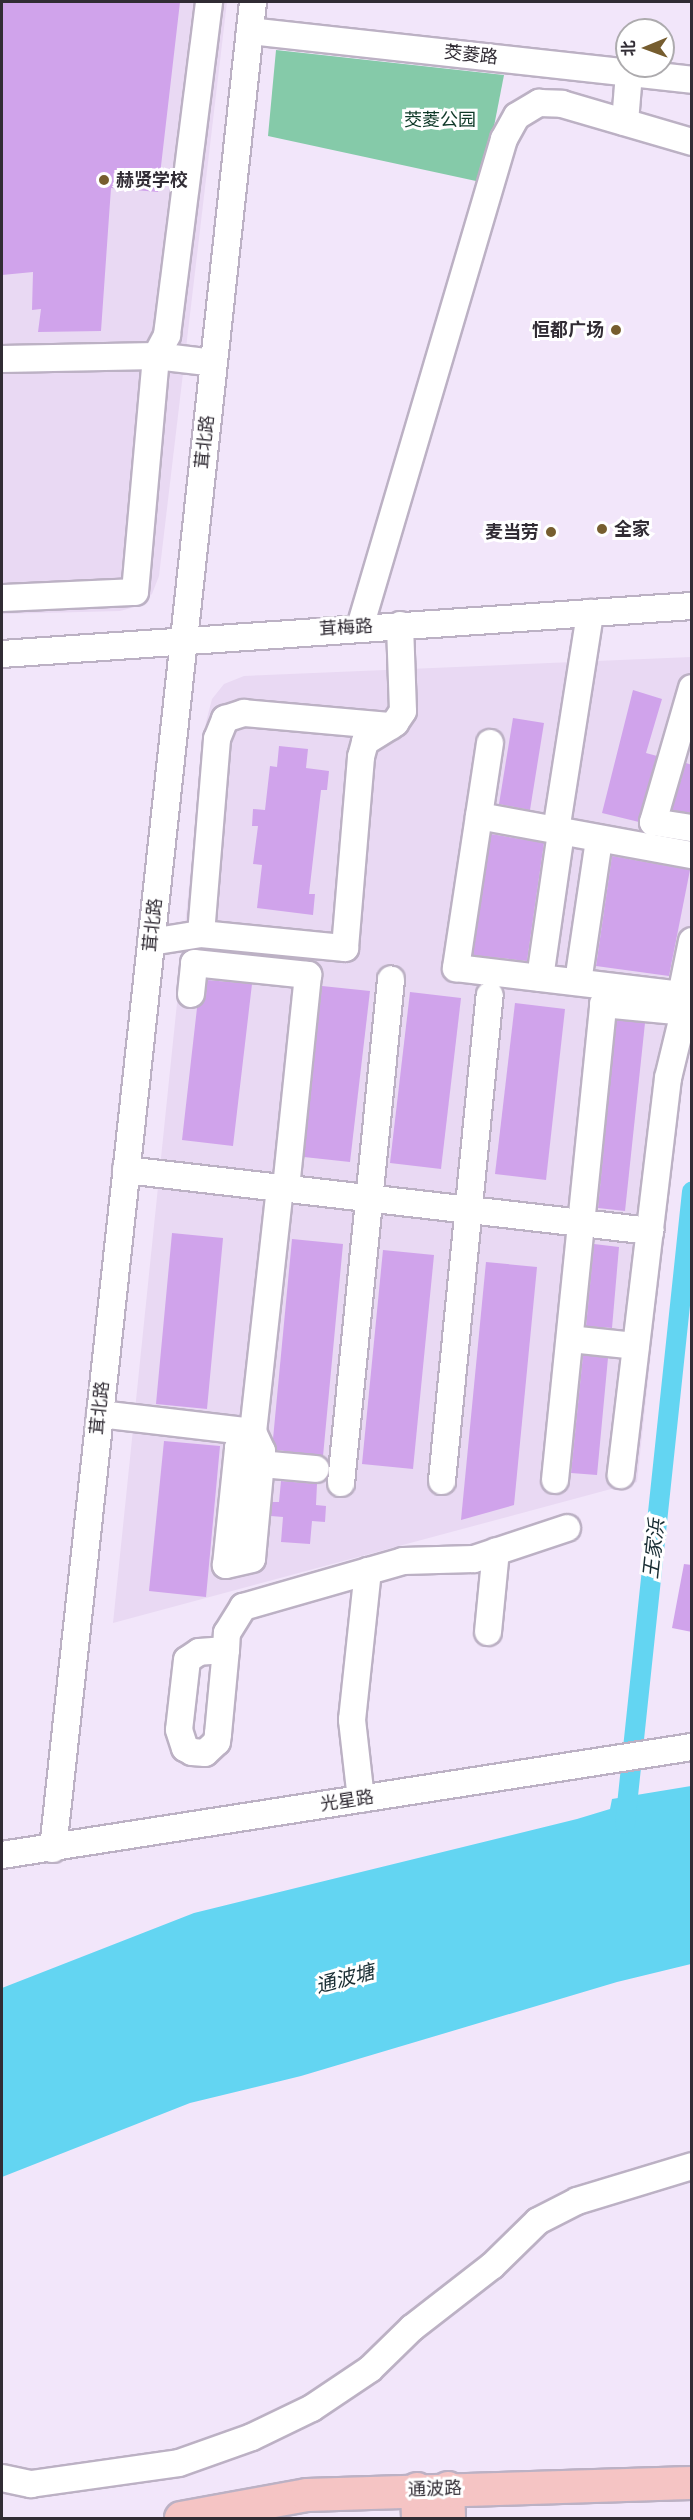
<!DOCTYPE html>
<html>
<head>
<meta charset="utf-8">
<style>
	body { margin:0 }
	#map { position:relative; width:693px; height:2520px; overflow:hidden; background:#f2e6fa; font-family:Raleway,"Noto Sans SC",sans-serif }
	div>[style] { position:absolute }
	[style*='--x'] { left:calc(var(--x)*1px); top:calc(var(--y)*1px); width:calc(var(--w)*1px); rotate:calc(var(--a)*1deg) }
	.built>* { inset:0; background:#e9d9f3 }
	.green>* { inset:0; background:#85caa9 }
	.water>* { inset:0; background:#63d5f2 }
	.canal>* { height:20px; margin:-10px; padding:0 10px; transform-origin:10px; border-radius:10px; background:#63d5f2 }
	.building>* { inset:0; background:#d0a3eb }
	.roads { filter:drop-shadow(2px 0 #bcb1c4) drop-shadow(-2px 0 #bcb1c4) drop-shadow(0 2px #bcb1c4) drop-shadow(0 -2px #bcb1c4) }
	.minor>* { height:26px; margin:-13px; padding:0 13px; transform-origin:13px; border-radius:13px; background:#fff }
	.major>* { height:32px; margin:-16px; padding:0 16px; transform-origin:16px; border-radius:16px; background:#f5c4c4 }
	.dots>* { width:16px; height:16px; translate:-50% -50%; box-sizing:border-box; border:3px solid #fff; border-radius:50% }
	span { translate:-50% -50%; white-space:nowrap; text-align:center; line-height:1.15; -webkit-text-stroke:6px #fff; paint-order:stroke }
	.street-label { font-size:18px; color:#312c34 }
	.park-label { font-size:18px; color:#0f3928 }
	.poi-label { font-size:18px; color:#312c34; font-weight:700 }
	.left { translate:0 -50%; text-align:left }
	.right { translate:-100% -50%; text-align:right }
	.water-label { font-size:20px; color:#192d33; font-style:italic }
	.frame { position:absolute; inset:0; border:3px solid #312c34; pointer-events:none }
	.north { position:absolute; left:615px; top:18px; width:60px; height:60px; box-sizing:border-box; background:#fff; border:2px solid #adabae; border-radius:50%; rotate:269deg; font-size:16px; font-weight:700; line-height:24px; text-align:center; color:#312c34 }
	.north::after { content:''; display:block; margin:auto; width:21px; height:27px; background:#765d2f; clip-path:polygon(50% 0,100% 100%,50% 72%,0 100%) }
</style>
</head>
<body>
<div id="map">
	<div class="built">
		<i style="clip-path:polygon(2px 2px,227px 2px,159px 576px,152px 594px,138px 606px,120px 611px,2px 614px)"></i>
		<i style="clip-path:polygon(691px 657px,691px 1034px,680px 1085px,637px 1482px,113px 1623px,206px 722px,212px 699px,224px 684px,244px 676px)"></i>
	</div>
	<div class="green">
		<i style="clip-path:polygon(276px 50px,504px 75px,489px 152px,476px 181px,268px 136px)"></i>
	</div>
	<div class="water">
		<i style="clip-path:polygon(691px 1786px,691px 1964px,617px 1982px,301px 2076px,190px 2103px,2px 2177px,2px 1988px,194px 1913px,577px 1819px,610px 1809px,612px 1799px)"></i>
	</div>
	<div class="canal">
		<i style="--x:625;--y:1824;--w:636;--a:-83.95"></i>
	</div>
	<div class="building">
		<i style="clip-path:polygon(2px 2px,180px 2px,158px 192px,111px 188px,101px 331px,38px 332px,41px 309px,32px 310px,33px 272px,2px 275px)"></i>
		<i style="clip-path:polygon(633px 690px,662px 699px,646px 753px,657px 756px,639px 822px,602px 813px)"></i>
		<i style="clip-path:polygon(513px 718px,544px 723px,530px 810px,499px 804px)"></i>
		<i style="clip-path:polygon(279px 746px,308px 749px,306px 768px,329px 771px,327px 790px,321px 790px,309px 894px,315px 894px,313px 915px,257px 908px,262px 865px,253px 864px,258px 826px,252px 826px,253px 809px,265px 810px,270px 766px,277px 767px)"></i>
		<i style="clip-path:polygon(686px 763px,692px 765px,692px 813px,672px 810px)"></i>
		<i style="clip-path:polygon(491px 834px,544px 843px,527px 961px,473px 955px)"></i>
		<i style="clip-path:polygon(612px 856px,690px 870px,669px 976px,596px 966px)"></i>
		<i style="clip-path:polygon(207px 980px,252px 984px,233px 1146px,182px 1140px,197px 1008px,206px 996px)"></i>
		<i style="clip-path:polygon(322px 986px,370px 991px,350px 1162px,304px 1157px)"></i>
		<i style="clip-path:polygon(410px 992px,461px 998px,441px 1169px,390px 1163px)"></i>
		<i style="clip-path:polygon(515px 1003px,565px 1009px,546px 1180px,495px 1174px)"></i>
		<i style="clip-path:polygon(616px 1020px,645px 1023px,625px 1211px,598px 1208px)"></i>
		<i style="clip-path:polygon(172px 1233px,223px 1238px,207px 1409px,156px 1404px)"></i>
		<i style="clip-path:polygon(292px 1239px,343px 1244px,323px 1456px,277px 1450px,273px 1439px)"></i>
		<i style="clip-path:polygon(594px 1244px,619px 1247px,612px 1328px,586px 1326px)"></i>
		<i style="clip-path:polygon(383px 1250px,434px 1255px,413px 1469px,362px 1464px)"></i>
		<i style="clip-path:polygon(486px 1262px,537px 1267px,514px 1505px,461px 1520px)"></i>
		<i style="clip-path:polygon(583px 1355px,608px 1358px,597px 1475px,571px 1473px)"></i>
		<i style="clip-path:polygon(164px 1441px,220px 1446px,206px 1597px,149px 1591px)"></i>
		<i style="clip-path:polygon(281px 1481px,317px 1484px,316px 1505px,326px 1506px,325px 1522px,312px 1521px,310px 1544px,281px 1542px,283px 1517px,271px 1516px,272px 1502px,279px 1502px)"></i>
		<i style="clip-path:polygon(684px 1564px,692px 1565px,692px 1632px,672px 1628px)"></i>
	</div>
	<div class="roads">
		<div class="minor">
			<i style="--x:250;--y:31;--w:445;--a:6.3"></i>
			<i style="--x:625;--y:122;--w:49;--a:-85.3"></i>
			<i style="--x:2;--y:359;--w:154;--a:-1.1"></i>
			<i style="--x:156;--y:356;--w:58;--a:6.9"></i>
			<i style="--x:2;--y:598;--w:133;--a:-2.6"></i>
			<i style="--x:135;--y:592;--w:237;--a:-84.9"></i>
			<i style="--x:156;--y:356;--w:24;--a:-62"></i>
			<i style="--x:167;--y:335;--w:336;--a:-82.8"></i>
			<i style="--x:360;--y:627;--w:509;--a:-73.56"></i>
			<i style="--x:504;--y:139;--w:26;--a:-61"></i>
			<i style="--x:517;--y:116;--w:26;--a:-31"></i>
			<i style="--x:539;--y:103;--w:23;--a:2"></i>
			<i style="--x:562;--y:104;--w:135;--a:16.3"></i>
			<i style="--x:2;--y:654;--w:692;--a:-3.98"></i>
			<i style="--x:692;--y:688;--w:140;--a:106.2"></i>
			<i style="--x:653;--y:822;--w:39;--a:9"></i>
			<i style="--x:490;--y:743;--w:228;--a:98.6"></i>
			<i style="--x:456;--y:968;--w:227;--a:6.8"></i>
			<i style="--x:681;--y:995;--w:55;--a:-78.5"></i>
			<i style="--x:479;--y:816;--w:217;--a:10.4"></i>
			<i style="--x:556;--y:831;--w:221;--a:-81.1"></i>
			<i style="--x:201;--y:934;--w:196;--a:-85.3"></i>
			<i style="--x:217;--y:739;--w:22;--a:-68"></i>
			<i style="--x:225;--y:719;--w:20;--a:-18"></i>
			<i style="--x:244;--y:713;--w:147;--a:5.1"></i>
			<i style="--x:151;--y:942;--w:51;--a:-9.1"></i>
			<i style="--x:201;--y:934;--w:145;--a:5.6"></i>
			<i style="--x:345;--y:948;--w:192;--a:-85.2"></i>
			<i style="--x:361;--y:757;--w:16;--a:-75"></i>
			<i style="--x:365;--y:742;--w:36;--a:-32"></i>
			<i style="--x:395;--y:723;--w:14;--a:-56"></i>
			<i style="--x:403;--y:711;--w:86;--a:-92"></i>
			<i style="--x:540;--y:978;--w:148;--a:-81.8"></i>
			<i style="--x:578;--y:982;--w:145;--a:-81.6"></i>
			<i style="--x:191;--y:994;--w:31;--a:-84"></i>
			<i style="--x:194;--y:963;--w:115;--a:6"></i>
			<i style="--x:308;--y:975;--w:215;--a:95.9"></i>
			<i style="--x:126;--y:1170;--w:528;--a:6.64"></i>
			<i style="--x:570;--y:1339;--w:66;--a:6.1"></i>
			<i style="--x:100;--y:1414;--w:154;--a:6.7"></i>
			<i style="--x:253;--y:1432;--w:245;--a:-83.7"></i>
			<i style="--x:253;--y:1432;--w:21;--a:65"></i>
			<i style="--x:262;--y:1451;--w:108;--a:95.3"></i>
			<i style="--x:252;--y:1559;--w:27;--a:167"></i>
			<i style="--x:226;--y:1565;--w:118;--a:-84.1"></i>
			<i style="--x:238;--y:1448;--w:22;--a:-47"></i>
			<i style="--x:261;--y:1464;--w:55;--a:5.2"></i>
			<i style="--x:555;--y:1480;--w:478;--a:-84.2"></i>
			<i style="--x:603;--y:1004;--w:81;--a:5.6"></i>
			<i style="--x:684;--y:1012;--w:68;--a:103.6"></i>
			<i style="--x:668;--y:1078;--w:400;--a:96.8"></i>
			<i style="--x:442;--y:1481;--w:488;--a:-84.4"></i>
			<i style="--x:341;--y:1483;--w:506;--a:-84.33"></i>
			<i style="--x:488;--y:1632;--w:81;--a:-84.4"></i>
			<i style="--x:226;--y:1650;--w:27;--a:176"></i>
			<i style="--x:199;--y:1652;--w:14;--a:146"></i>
			<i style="--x:187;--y:1660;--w:70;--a:96.5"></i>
			<i style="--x:179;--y:1730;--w:19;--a:72"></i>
			<i style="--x:185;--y:1748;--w:8;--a:30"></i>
			<i style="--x:192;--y:1752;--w:13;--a:4"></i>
			<i style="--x:205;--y:1753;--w:16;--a:-43"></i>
			<i style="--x:217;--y:1742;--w:8;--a:-83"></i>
			<i style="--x:218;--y:1734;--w:84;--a:-84.6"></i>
			<i style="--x:226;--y:1650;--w:17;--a:-87"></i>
			<i style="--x:227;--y:1633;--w:31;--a:-58"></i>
			<i style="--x:243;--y:1607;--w:166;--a:-16"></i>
			<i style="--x:403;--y:1561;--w:71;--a:-1.6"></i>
			<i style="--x:474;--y:1559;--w:98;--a:-18.4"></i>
			<i style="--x:361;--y:1799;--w:80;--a:-96.5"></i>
			<i style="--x:352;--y:1720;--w:150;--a:-83.9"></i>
			<i style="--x:53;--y:1849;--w:1858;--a:-83.82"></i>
			<i style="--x:2;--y:1855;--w:698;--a:-8.9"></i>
			<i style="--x:2;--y:2478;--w:30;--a:12"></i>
			<i style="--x:31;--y:2484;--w:149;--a:-8.1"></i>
			<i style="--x:179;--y:2463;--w:77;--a:-19.6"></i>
			<i style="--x:252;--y:2437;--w:67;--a:-25.8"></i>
			<i style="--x:312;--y:2408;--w:70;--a:-33.9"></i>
			<i style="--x:370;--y:2369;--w:59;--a:-44.3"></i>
			<i style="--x:412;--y:2328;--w:101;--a:-37.8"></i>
			<i style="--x:492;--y:2266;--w:64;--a:-44.4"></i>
			<i style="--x:538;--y:2221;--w:44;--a:-27.1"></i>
			<i style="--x:577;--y:2201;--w:120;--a:-16.9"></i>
		</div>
		<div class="major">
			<i style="--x:448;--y:2488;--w:30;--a:88"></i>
			<i style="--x:417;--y:2489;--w:29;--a:88"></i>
			<i style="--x:181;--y:2518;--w:128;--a:-10.3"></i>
			<i style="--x:307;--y:2495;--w:385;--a:-1.8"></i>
		</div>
	</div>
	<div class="dots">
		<i style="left:104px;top:180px;background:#765d2f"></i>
		<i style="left:616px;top:330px;background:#765d2f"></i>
		<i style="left:602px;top:529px;background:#765d2f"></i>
		<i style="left:551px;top:532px;background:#765d2f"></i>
	</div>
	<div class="street-label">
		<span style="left:471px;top:55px;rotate:6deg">茭菱路</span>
		<span style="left:205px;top:442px;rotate:-84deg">茸北路</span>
		<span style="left:346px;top:628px;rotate:-4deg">茸梅路</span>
		<span style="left:153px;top:925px;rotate:-84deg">茸北路</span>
		<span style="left:100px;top:1408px;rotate:-84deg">茸北路</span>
		<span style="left:347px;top:1801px;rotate:-9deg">光星路</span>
		<span style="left:435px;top:2489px;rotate:-2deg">通波路</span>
	</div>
	<div class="park-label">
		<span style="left:440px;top:120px">茭菱公园</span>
	</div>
	<div class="poi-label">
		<span class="left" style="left:116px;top:180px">赫贤学校</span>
		<span class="right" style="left:604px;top:330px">恒都广场</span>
		<span class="left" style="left:614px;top:529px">全家</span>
		<span class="right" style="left:539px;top:532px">麦当劳</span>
	</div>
	<div class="water-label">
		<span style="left:654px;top:1549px;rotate:-84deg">王家浜</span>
		<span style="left:345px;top:1979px;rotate:-15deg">通波塘</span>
	</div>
	<div class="frame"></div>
	<div class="north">北</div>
</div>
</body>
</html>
